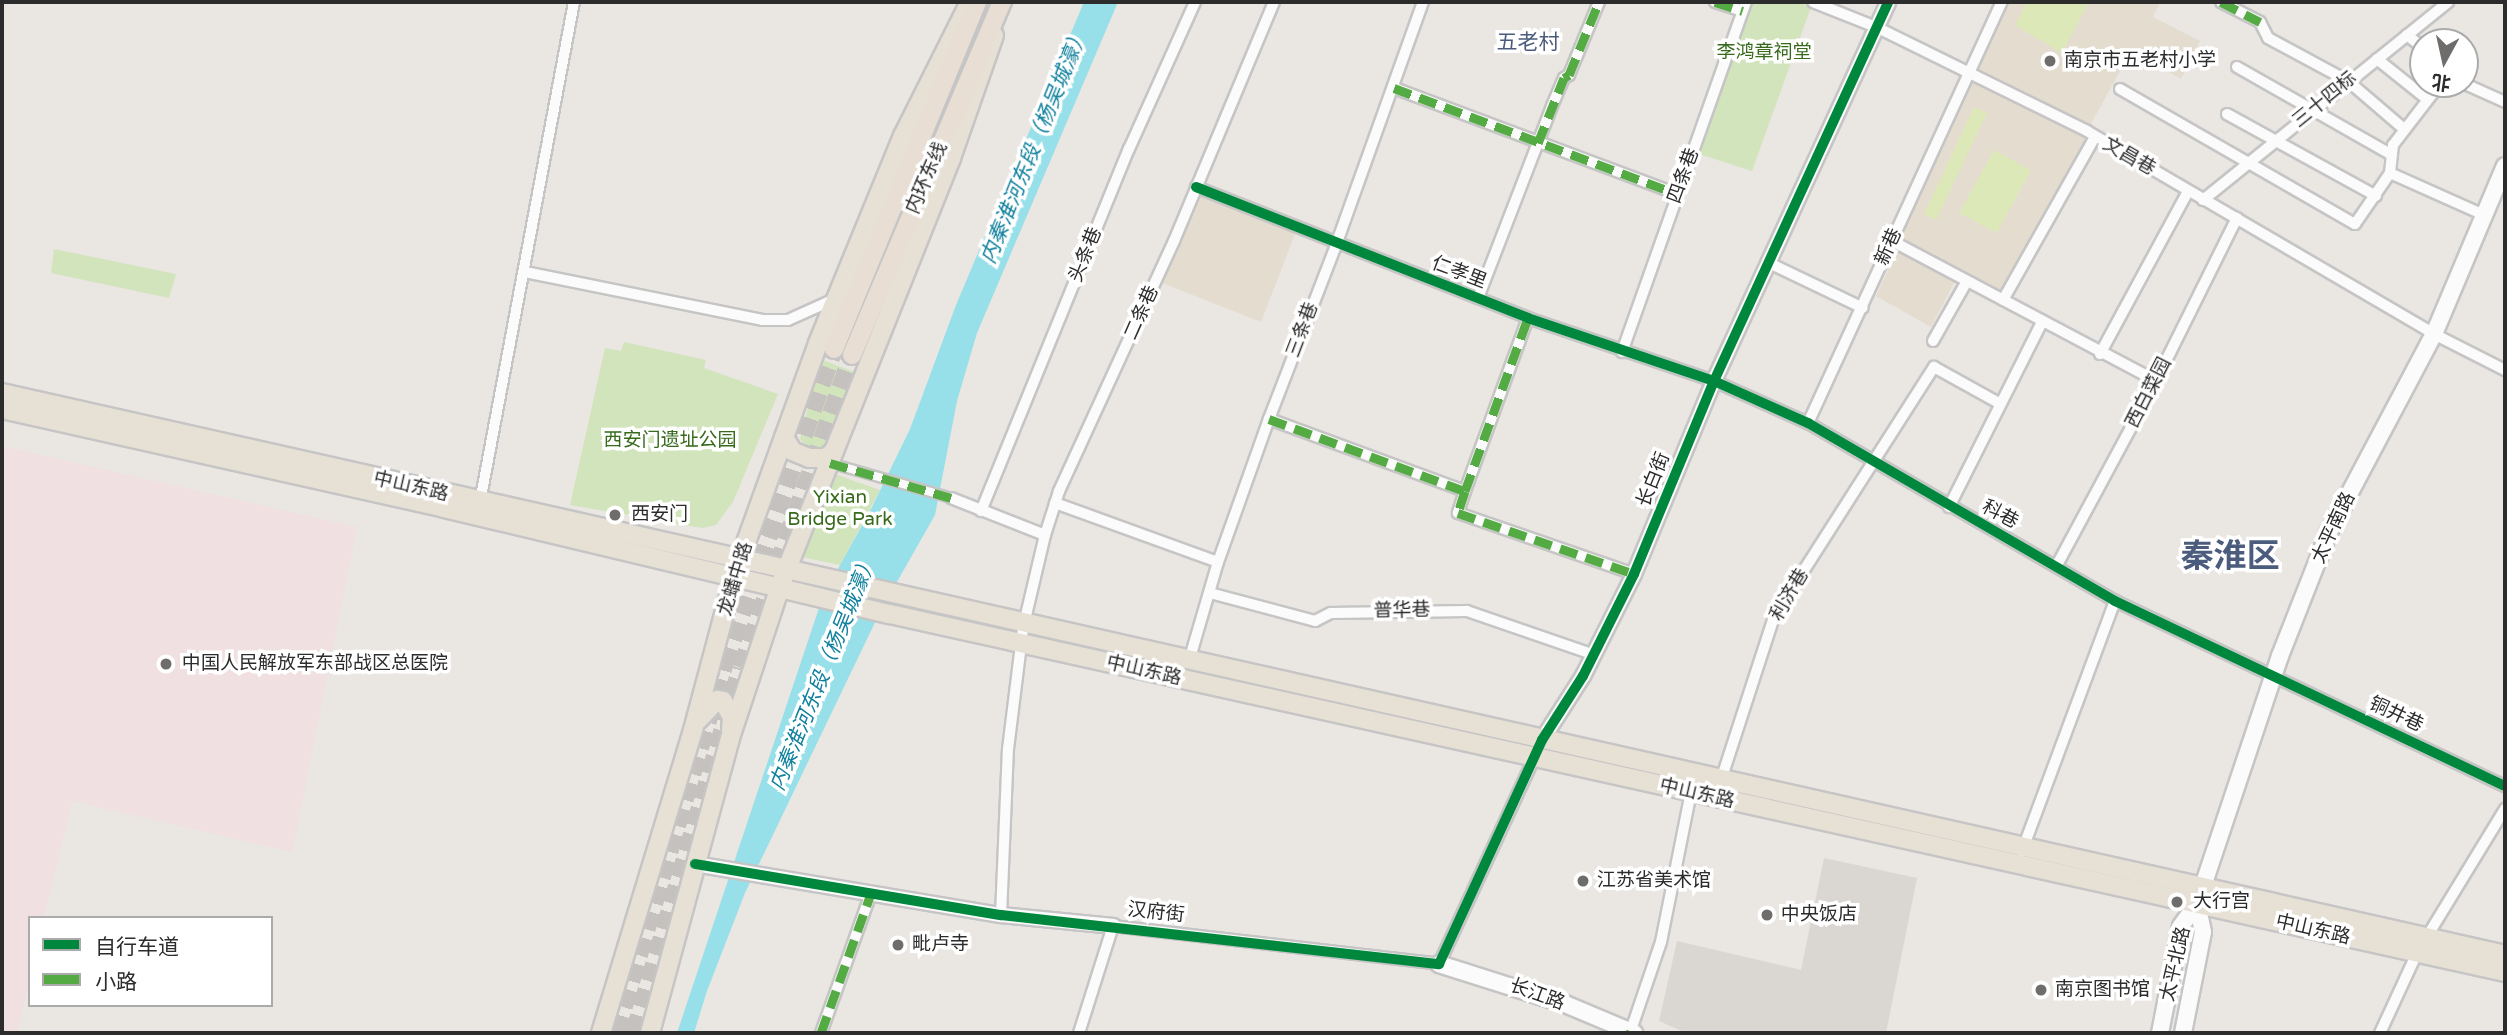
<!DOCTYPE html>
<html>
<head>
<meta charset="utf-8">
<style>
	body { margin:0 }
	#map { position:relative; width:2507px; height:1035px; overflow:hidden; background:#eae6e2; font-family:"Varela Round","Noto Sans SC",sans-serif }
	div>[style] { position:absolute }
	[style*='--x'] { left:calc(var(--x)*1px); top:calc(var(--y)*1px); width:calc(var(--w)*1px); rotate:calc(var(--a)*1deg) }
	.education>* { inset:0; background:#e5dcd0 }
	.medical>* { inset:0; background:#f0e0e1 }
	.green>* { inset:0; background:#d2e4bc }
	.pitch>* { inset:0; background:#dde8b9 }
	.plaza>* { inset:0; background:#dad6d2 }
	.water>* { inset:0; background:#97e0ea }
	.trunk-tunnel>* { height:18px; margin-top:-9px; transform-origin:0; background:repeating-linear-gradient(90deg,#c4c1be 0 18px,transparent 0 27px) }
	.roads { filter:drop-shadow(2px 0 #c6c5c5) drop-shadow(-2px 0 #c6c5c5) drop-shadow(0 2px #c6c5c5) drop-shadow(0 -2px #c6c5c5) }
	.pedestrian>* { height:8px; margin:-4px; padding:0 4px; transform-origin:4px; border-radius:4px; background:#fcfbfb }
	.minor>* { height:10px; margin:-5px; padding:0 5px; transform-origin:5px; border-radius:5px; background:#fcfbfb }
	.tertiary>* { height:14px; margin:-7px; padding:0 7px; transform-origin:7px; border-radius:7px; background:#fcfbfb }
	.secondary>* { height:16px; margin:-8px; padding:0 8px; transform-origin:8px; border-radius:8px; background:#fcfbfb }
	.primary>* { height:18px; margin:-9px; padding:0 9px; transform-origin:9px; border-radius:9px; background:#e7e0d5 }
	.trunk>* { height:18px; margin:-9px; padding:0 9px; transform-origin:9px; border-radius:9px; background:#e8ded4 }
	.quiet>* { height:9px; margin-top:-4.5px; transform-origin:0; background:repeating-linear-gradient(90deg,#54ab44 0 18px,transparent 0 27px) }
	.cycleway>* { height:10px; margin:-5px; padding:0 5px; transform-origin:5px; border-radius:5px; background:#00873e }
	.dots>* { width:19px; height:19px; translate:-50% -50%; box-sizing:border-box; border:4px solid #fff; border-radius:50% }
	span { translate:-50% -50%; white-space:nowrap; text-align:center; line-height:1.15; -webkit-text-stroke:7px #fff; paint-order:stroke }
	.park-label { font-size:19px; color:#376a1b }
	.poi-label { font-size:19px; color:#2c2c2c }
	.left { translate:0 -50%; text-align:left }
	.street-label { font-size:19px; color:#2c2c2c }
	.neighbourhood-label { font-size:21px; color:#4c5c7d }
	.water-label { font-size:21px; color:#0f809d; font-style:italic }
	.town-label { font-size:33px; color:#4c5c7d; font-weight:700 }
	.frame { position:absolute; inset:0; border:4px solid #2c2c2c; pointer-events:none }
	.legend { position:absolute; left:28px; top:916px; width:245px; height:91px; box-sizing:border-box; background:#fff; border:2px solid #ababab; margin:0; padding:9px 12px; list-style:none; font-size:21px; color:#2c2c2c }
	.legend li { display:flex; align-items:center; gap:14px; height:35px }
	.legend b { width:35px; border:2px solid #ababab }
	.north { position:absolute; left:2409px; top:28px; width:70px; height:70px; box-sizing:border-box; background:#fff; border:2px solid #ababab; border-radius:50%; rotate:188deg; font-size:19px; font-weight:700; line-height:28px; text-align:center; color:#2c2c2c }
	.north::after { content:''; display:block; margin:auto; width:24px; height:32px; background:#6e6d6c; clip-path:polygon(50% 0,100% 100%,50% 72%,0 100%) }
</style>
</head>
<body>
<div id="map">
	<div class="education">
		<i style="clip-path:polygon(2002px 2px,2160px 2px,2153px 17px,2200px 41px,2181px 79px,2131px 51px,2087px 131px,2095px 137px,2003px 300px,1892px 241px)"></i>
		<i style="clip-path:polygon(1196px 187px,1297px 229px,1261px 322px,1157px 281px)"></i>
		<i style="clip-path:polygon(1897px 251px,1955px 281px,1931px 327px,1876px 296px)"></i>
	</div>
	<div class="medical">
		<i style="clip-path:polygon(2px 446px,357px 527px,292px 852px,72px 801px,44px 918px,30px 918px,30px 980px,17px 1033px,2px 1033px)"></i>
	</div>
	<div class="green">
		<i style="clip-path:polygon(1752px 2px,1798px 2px,1811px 7px,1752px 171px,1699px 154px)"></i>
		<i style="clip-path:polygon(54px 249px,176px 274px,169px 298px,51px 273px)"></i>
		<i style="clip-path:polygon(624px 342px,706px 360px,704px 368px,778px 394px,733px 502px,716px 525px,702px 528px,570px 505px,605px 348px,621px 351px)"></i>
		<i style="clip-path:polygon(820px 359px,860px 374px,829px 441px,821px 449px,811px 450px,800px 439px)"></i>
		<i style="clip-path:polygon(826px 471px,880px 490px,840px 565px,792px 555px)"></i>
	</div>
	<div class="pitch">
		<i style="clip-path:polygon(2027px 2px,2089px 2px,2062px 53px,2015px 25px)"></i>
		<i style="clip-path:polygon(1974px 107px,1987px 113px,1936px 220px,1924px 214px)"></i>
		<i style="clip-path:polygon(1994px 150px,2031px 170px,1997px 233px,1959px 213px)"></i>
	</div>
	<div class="plaza">
		<i style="clip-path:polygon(1824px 858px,1917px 878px,1886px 1033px,1686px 1033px,1659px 1021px,1677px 941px,1801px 970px)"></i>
	</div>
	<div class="water">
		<i style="clip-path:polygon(1084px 2px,1118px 2px,977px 333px,957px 401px,935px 515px,881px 610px,745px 893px,707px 991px,694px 1033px,677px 1033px,823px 596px,872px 507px,910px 429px,956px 305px)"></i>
	</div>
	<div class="trunk-tunnel">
		<i style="--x:616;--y:1033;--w:384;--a:-73.6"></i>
		<i style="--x:724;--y:665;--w:335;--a:-70.8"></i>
		<i style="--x:634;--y:1033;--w:380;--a:-73.7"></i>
		<i style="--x:741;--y:668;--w:332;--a:-70.5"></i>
	</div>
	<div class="roads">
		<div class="pedestrian">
			<i style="--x:830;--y:463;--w:126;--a:16.1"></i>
		</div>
		<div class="minor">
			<i style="--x:1715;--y:2;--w:29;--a:18"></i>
			<i style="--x:1813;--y:2;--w:68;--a:21.6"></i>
			<i style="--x:1876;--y:27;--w:235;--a:26.2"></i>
			<i style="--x:2087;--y:131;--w:402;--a:30.3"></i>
			<i style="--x:2434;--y:334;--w:80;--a:26.9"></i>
			<i style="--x:2221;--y:2;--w:44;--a:27.1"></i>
			<i style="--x:2260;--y:22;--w:18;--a:63"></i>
			<i style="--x:2268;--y:38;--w:91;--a:28.3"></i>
			<i style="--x:2348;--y:81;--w:74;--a:40.6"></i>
			<i style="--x:2407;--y:35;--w:21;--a:39"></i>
			<i style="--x:2377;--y:59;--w:64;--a:38.7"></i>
			<i style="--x:2237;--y:67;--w:176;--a:29.6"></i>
			<i style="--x:2465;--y:84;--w:44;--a:24.2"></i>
			<i style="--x:1394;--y:88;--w:303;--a:20.5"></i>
			<i style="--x:2120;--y:89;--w:271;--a:29.9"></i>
			<i style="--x:2355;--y:224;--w:62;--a:-55.5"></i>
			<i style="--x:2390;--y:173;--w:103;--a:24.1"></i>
			<i style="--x:2227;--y:114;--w:170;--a:28.8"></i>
			<i style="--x:2390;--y:173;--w:28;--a:-84"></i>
			<i style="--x:2393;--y:145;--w:77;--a:-52.4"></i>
			<i style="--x:1196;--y:187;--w:357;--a:21.5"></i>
			<i style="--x:1528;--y:318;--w:196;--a:18.7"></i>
			<i style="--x:1714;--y:381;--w:103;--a:24.1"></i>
			<i style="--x:1808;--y:423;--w:355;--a:30.1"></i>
			<i style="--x:2115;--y:601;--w:432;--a:25.4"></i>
			<i style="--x:2203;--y:200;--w:315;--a:-38.9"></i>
			<i style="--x:1892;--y:241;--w:299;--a:27.9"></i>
			<i style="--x:1767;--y:262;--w:106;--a:25.6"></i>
			<i style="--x:525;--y:272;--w:242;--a:11.4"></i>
			<i style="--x:762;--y:320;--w:26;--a:0"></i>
			<i style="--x:788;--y:320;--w:54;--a:-24.2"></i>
			<i style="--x:1478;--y:298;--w:206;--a:-68.9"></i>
			<i style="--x:1552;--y:106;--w:30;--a:-67"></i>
			<i style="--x:1564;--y:78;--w:6;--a:-31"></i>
			<i style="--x:1569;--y:75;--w:79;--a:-67.7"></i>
			<i style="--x:2003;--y:300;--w:187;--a:-60.6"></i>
			<i style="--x:1933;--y:341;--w:69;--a:-60.5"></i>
			<i style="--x:1622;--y:352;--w:371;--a:-70.5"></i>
			<i style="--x:2100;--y:354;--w:185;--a:-61.6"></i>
			<i style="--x:1269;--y:419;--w:209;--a:20.2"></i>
			<i style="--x:1465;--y:491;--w:184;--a:-70"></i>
			<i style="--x:1808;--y:423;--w:464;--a:-65.3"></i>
			<i style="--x:1465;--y:491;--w:23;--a:108"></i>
			<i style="--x:1458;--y:513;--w:186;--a:19.1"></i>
			<i style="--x:951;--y:498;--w:101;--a:21.5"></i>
			<i style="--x:480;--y:502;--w:509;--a:-79.35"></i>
			<i style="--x:1055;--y:503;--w:173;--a:19.9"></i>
			<i style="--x:1949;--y:507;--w:207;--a:-63.3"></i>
			<i style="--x:981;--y:511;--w:391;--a:-67.8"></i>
			<i style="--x:1129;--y:149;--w:161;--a:-65.8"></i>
			<i style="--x:2057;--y:565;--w:209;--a:-61.7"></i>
			<i style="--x:2156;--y:381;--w:182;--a:-63.6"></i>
			<i style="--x:1210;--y:593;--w:109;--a:14.9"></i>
			<i style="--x:1315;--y:621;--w:18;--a:-27"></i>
			<i style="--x:1331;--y:613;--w:136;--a:-0.8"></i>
			<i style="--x:1467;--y:611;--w:132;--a:19"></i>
			<i style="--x:1189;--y:661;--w:103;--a:-73.7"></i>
			<i style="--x:1218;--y:562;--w:152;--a:-70.4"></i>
			<i style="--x:1269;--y:419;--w:186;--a:-68.9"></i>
			<i style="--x:1336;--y:245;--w:258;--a:-70.3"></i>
			<i style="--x:1721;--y:780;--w:171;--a:-72"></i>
			<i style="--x:1774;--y:617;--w:297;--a:-57.4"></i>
			<i style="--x:1934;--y:367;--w:74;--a:29"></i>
			<i style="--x:2022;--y:851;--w:267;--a:-69.6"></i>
			<i style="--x:1001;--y:915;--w:166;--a:-87.6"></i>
			<i style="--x:1008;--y:749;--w:122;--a:-82.9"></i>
			<i style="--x:1023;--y:628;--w:96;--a:-76.7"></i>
			<i style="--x:1045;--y:535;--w:46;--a:-72.3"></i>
			<i style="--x:1059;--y:491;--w:275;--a:-65.3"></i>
			<i style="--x:1174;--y:241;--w:259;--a:-67.3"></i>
			<i style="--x:821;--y:1033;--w:149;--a:-70.3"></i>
			<i style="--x:1079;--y:1033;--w:112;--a:-72.4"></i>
			<i style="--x:1113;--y:926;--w:328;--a:6.6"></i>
			<i style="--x:1439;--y:964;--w:234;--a:-65.2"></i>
			<i style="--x:1630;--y:1033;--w:96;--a:-71.2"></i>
			<i style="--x:1661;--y:942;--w:153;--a:-78.7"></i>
			<i style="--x:2380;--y:1033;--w:88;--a:-65.2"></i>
			<i style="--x:2417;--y:953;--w:169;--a:-58.6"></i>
		</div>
		<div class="tertiary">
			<i style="--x:1542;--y:740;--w:76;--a:-57.4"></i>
			<i style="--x:1583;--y:676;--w:114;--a:-63.4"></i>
			<i style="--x:1634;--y:574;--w:209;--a:-67.5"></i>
			<i style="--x:1714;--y:381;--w:417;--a:-65.3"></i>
			<i style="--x:695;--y:864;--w:310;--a:9.5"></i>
			<i style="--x:1001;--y:915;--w:113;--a:5.6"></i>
		</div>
		<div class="secondary">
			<i style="--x:1439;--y:964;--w:132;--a:17.6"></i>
			<i style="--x:1565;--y:1004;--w:75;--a:22.8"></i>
			<i style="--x:2160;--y:1033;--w:109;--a:-78.9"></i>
			<i style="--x:2181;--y:926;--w:27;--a:-54"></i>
			<i style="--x:2197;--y:904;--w:262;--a:-71.5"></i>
			<i style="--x:2280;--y:656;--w:131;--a:-68.5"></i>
			<i style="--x:2328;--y:534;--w:226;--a:-62.1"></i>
			<i style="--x:2434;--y:334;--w:182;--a:-67.1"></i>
			<i style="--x:2183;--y:1033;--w:103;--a:-78.8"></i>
			<i style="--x:2203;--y:932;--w:29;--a:-102"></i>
		</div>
		<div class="primary">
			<i style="--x:2;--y:393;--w:2565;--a:12.65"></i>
			<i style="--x:2;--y:409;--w:453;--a:12.6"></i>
			<i style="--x:444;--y:508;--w:458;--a:13.4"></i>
			<i style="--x:890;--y:614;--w:1654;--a:12.5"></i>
			<i style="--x:784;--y:437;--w:16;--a:60"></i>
			<i style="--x:792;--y:451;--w:18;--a:22"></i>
			<i style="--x:809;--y:458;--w:17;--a:0"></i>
			<i style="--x:826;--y:458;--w:11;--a:-41"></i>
			<i style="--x:698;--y:720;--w:28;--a:-46"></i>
			<i style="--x:717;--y:700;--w:6;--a:9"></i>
			<i style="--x:723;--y:701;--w:18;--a:61"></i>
			<i style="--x:732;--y:717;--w:14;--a:94"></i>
			<i style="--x:601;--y:1033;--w:317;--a:-73.1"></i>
			<i style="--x:693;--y:730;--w:166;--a:-75"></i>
			<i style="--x:736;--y:570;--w:241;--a:-70.1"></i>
			<i style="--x:818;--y:343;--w:224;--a:-67.7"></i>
			<i style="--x:903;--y:136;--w:150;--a:-63.4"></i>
			<i style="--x:650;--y:1033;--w:306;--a:-74.8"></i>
			<i style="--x:730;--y:738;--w:165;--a:-71.7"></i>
			<i style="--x:782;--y:581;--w:456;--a:-68.2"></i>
			<i style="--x:951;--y:158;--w:130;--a:-70.7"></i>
		</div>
		<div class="trunk">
			<i style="--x:834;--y:349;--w:375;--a:-67.6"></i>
			<i style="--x:852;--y:355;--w:384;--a:-67"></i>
		</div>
	</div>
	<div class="quiet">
		<i style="--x:1715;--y:2;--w:29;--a:18"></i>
		<i style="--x:2221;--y:2;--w:44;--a:27.1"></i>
		<i style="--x:1394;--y:88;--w:303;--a:20.5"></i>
		<i style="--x:1538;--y:143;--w:70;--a:-68.2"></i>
		<i style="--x:1564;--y:78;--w:6;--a:-31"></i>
		<i style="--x:1569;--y:75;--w:79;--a:-67.7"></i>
		<i style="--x:1269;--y:419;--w:209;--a:20.2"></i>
		<i style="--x:1465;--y:491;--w:184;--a:-70"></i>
		<i style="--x:830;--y:463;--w:126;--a:16.1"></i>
		<i style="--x:1465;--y:491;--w:23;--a:108"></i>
		<i style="--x:1458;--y:513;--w:186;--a:19.1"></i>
		<i style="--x:821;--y:1033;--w:149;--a:-70.3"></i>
		<i style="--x:1630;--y:1033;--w:2;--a:-63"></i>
	</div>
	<div class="cycleway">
		<i style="--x:1196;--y:187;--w:357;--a:21.5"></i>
		<i style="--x:1528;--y:318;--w:196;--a:18.7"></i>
		<i style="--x:1714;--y:381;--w:103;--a:24.1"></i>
		<i style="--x:1808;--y:423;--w:355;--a:30.1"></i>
		<i style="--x:2115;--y:601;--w:432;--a:25.4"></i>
		<i style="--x:695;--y:864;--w:310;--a:9.5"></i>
		<i style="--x:1001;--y:915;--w:441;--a:6.4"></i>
		<i style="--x:1439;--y:964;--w:247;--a:-65.3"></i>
		<i style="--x:1542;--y:740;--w:76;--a:-57.4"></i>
		<i style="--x:1583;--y:676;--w:114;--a:-63.4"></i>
		<i style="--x:1634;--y:574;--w:209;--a:-67.5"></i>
		<i style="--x:1714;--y:381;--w:417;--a:-65.3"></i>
	</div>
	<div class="dots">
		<i style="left:2050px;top:61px;background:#6e6d6c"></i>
		<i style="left:615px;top:515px;background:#6e6d6c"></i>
		<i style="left:166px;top:664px;background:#6e6d6c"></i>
		<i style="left:1583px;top:881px;background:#6e6d6c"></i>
		<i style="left:2177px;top:902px;background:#6e6d6c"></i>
		<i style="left:1767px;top:915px;background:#6e6d6c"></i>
		<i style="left:898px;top:945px;background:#6e6d6c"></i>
		<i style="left:2041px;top:990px;background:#6e6d6c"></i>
	</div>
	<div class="park-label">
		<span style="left:1764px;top:53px">李鸿章祠堂</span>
		<span style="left:670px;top:441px">西安门遗址公园</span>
		<span style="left:840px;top:509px">Yixian<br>Bridge Park</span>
	</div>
	<div class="poi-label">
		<span class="left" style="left:2064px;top:61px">南京市五老村小学</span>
		<span class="left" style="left:631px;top:515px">西安门</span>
		<span class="left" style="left:182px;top:664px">中国人民解放军东部战区总医院</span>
		<span class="left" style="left:1597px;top:881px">江苏省美术馆</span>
		<span class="left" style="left:2193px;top:902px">大行宫</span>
		<span class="left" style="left:1781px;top:915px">中央饭店</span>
		<span class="left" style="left:912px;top:945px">毗卢寺</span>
		<span class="left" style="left:2055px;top:990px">南京图书馆</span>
	</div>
	<div class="street-label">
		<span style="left:2325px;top:100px;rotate:-39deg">三十四标</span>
		<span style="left:2129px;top:157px;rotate:30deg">文昌巷</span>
		<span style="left:1684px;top:176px;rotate:-70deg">四条巷</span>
		<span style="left:927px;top:178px;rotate:-67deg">内环东线</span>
		<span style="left:1889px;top:247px;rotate:-66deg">新巷</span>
		<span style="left:1086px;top:255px;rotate:-68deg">头条巷</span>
		<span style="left:1459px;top:273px;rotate:21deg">仁孝里</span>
		<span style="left:1142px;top:313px;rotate:-66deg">二条巷</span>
		<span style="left:1303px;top:330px;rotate:-69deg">三条巷</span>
		<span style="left:2149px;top:393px;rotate:-63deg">西白菜园</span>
		<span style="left:1654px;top:480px;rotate:-68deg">长白街</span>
		<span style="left:411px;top:487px;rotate:13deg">中山东路</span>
		<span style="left:2000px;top:515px;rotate:28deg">科巷</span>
		<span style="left:2334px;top:528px;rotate:-65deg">太平南路</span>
		<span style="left:736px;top:579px;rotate:-73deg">龙蟠中路</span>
		<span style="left:1790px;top:595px;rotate:-59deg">利济巷</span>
		<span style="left:1402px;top:611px;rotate:-1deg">普华巷</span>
		<span style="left:1144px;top:671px;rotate:13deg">中山东路</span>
		<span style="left:2396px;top:715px;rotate:25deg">铜井巷</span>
		<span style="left:1697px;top:794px;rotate:13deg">中山东路</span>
		<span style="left:1156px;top:913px;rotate:6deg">汉府街</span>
		<span style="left:2313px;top:930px;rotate:13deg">中山东路</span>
		<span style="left:2176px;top:964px;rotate:-77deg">太平北路</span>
		<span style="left:1537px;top:995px;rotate:20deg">长江路</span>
	</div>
	<div class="neighbourhood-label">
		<span style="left:1528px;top:43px">五老村</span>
	</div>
	<div class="water-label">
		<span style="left:1035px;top:146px;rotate:-68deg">内秦淮河东段（杨吴城濠）</span>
		<span style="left:824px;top:673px;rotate:-68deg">内秦淮河东段（杨吴城濠）</span>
	</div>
	<div class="town-label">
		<span style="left:2230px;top:557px">秦淮区</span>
	</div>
	<div class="frame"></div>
	<ul class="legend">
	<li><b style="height:9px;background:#00873e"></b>自行车道</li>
	<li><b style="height:9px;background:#54ab44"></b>小路</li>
	</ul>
	<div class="north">北</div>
</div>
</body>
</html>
